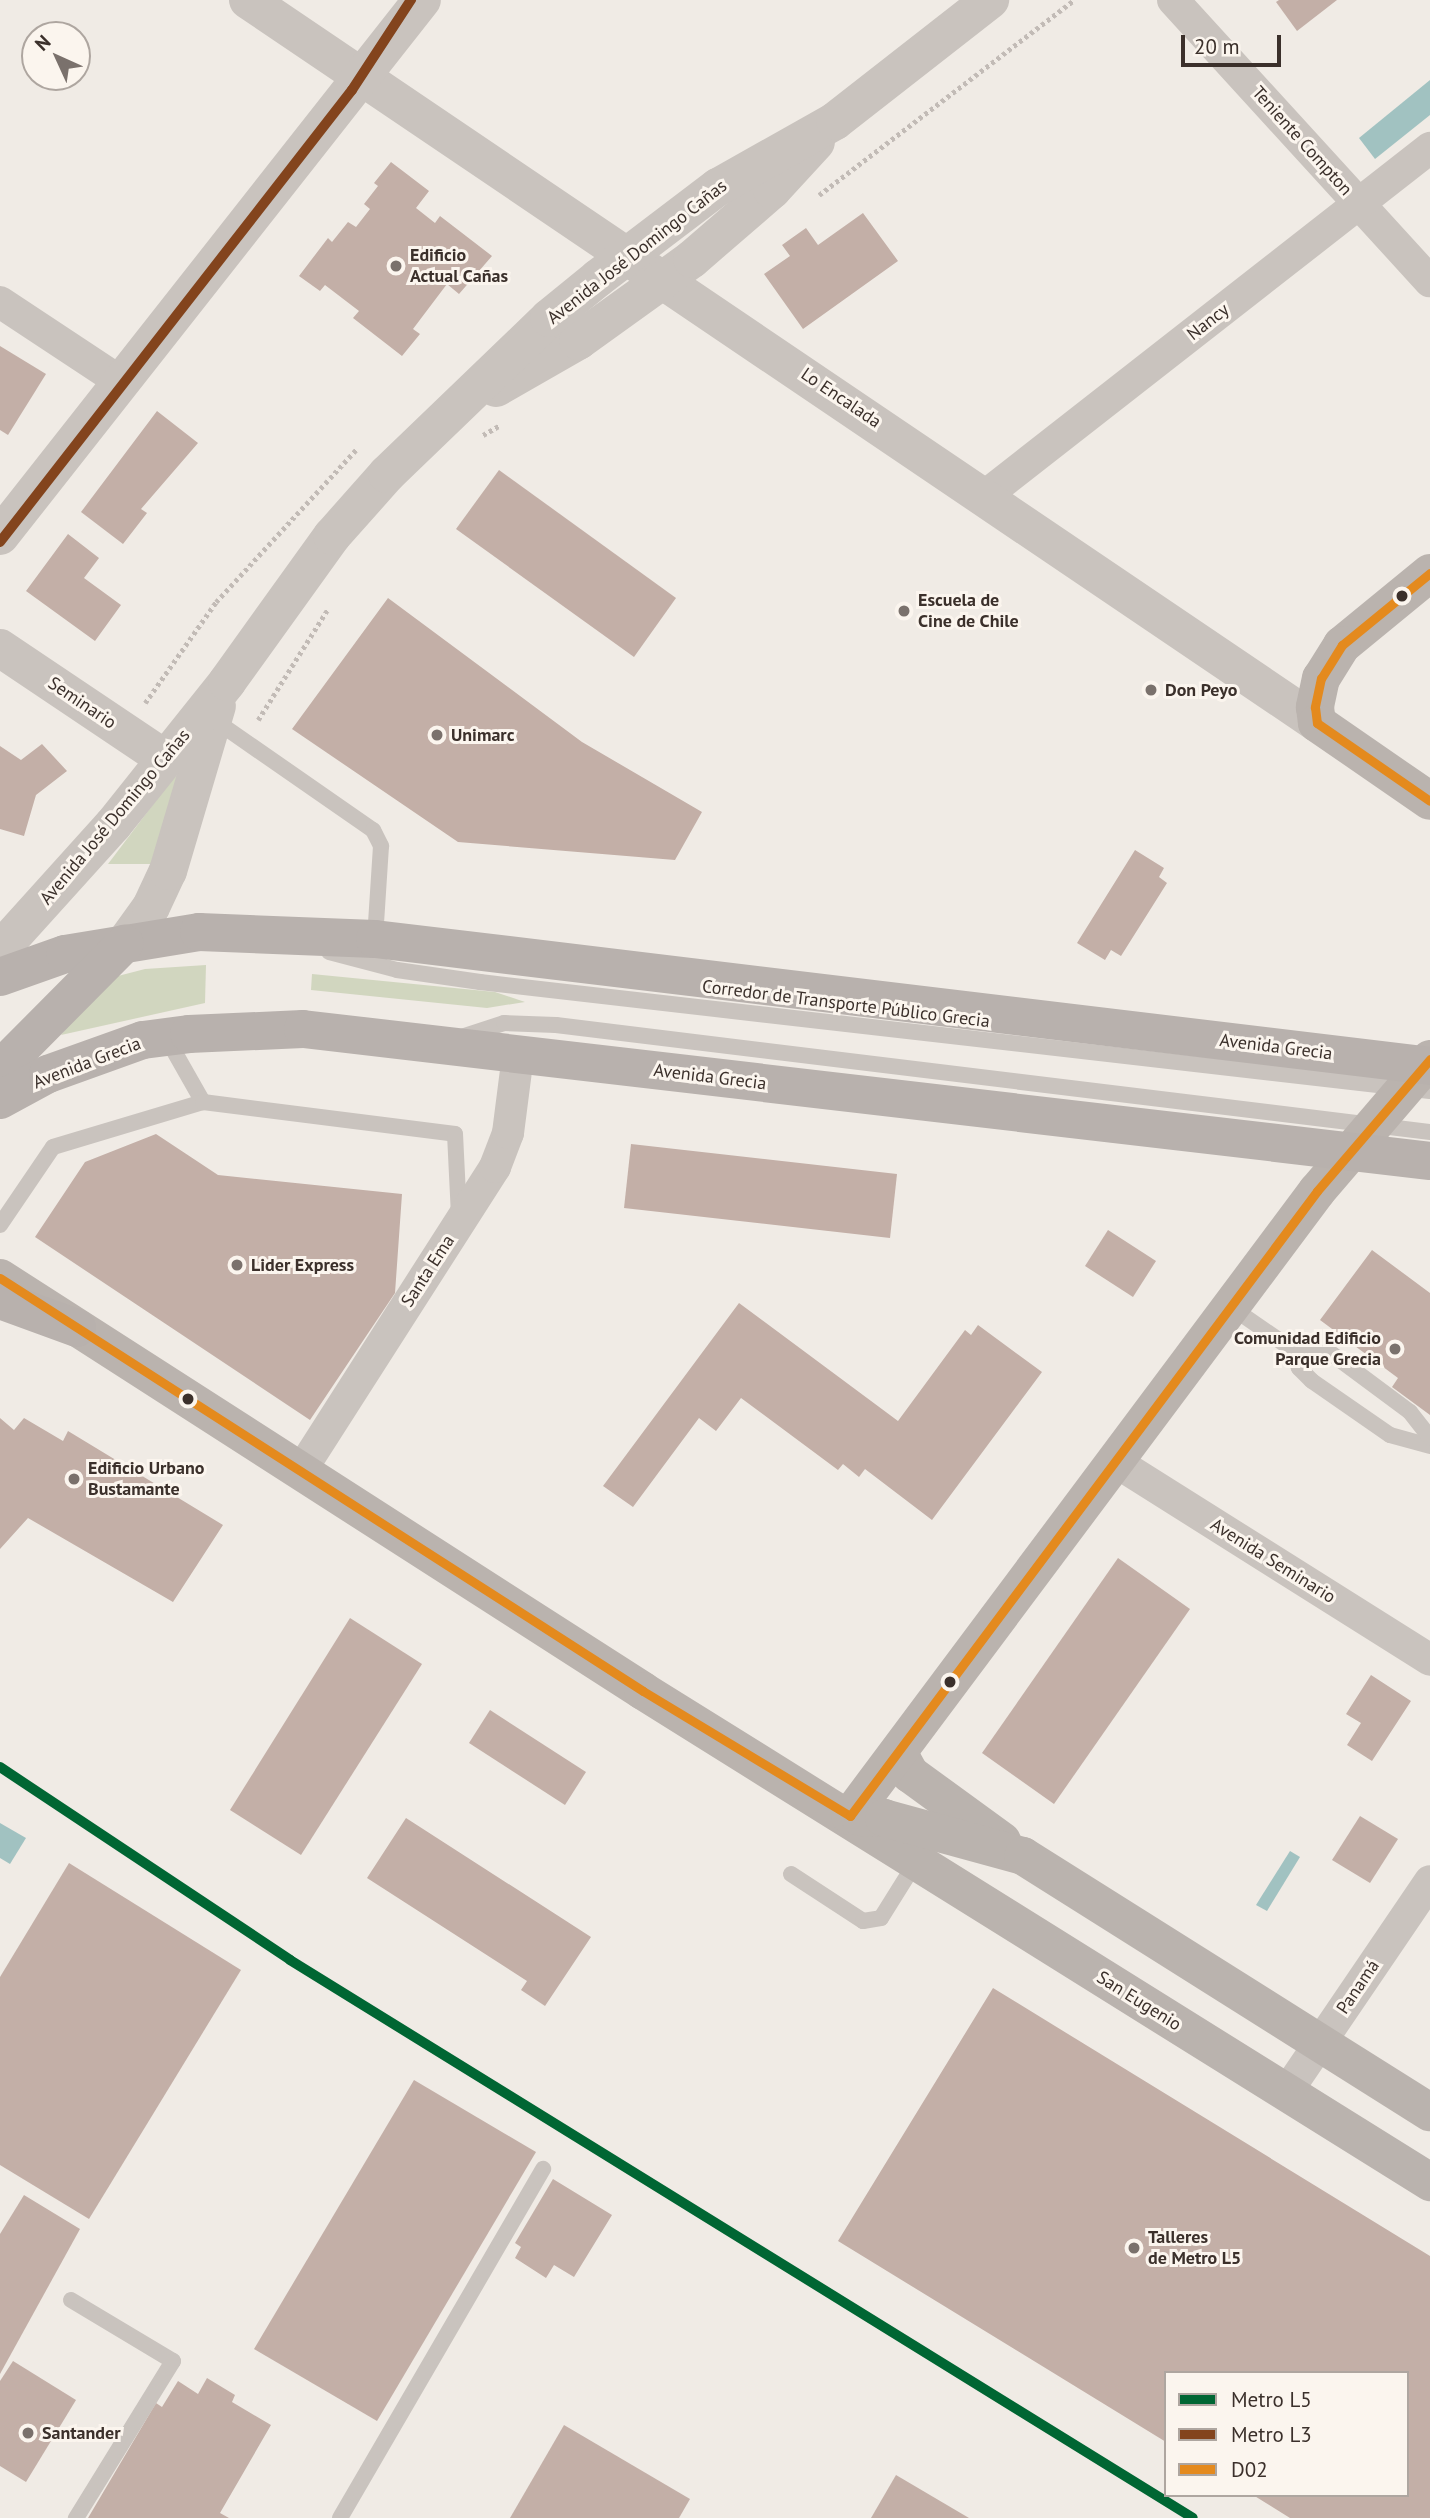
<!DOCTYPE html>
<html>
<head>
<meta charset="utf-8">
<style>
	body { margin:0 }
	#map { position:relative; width:1430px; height:2518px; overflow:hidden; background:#f0ebe5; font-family:"PT Sans",sans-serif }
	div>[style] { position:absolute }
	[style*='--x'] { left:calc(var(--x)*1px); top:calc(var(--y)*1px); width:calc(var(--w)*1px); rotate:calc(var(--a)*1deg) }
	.green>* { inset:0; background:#d1d6bf }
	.water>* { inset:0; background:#a1c2c1 }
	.building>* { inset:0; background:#c3afa7 }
	.path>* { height:4.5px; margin-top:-2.25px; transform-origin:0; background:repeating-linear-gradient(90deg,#c2bbb6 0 3.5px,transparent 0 7px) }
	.service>* { height:16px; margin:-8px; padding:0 8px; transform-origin:8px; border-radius:8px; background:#c9c3be }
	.minor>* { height:32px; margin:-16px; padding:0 16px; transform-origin:16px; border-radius:16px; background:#c9c3be }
	.tertiary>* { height:38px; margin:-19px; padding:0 19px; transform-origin:19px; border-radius:19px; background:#c9c3be }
	.secondary>* { height:38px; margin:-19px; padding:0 19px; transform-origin:19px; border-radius:19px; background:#bab3ae }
	.primary>* { height:38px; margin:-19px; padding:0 19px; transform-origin:19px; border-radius:19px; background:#b8b1ad }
	.bus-1>* { height:9px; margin:-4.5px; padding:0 4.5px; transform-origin:4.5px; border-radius:4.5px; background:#e48a1e }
	.metro-1>* { height:10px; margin:-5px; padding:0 5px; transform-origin:5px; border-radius:5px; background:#063 }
	.metro-2>* { height:10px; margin:-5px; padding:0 5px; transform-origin:5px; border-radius:5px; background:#83441d }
	.dots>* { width:19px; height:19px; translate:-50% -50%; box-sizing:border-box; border:4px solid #fbf5ee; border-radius:50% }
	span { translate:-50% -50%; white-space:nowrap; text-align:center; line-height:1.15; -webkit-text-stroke:6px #fbf5ee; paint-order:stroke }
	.street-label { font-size:18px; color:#3b302b }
	.poi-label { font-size:18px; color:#3b302b; font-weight:700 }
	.left { translate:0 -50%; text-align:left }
	.right { translate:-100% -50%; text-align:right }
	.legend { position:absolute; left:1164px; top:2371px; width:245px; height:126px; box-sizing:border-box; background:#fbf5ee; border:2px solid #aea6a0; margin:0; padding:9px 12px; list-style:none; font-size:21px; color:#3b302b }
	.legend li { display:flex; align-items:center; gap:14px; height:35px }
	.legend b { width:35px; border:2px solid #aea6a0 }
	.north { position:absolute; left:21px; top:21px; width:70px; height:70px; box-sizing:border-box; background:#fbf5ee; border:2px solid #aea6a0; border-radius:50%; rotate:315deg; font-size:19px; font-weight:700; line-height:28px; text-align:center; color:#3b302b }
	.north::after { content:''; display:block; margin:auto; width:24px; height:32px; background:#7a716c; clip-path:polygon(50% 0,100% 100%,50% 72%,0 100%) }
	.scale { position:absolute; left:1181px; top:35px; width:100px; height:32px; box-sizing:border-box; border:4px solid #3b302b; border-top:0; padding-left:9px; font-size:21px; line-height:24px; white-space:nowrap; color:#3b302b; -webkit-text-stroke:5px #fbf5ee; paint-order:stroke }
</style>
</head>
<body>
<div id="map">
	<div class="green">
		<i style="clip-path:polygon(189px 763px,154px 864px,108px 864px,170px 782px)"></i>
		<i style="clip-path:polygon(206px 965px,205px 1003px,61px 1035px,89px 998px,118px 976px,145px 969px)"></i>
		<i style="clip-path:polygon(312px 974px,495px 992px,525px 1002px,487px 1008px,311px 990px)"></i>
	</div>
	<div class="water">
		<i style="clip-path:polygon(1430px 80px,1430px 115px,1375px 159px,1359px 138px)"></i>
		<i style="clip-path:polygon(0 1823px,26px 1838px,10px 1864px,0 1858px)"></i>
		<i style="clip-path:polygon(1290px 1851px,1300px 1857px,1267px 1911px,1256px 1905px)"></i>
	</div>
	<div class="building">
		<i style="clip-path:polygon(1279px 0,1337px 0,1297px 31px,1276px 2px)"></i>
		<i style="clip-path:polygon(391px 162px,429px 191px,416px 208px,435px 223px,440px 216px,492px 256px,459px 294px,447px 284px,413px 329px,420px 334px,402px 356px,353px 318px,359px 311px,325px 285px,320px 291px,299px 276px,328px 238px,332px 242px,348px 222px,356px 227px,370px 209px,364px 204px,378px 186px,374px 183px)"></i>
		<i style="clip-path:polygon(863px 213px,898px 261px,803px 329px,764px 274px,790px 256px,782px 245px,806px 228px,818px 245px)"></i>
		<i style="clip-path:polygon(0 346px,46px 374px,8px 435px,0 430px)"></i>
		<i style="clip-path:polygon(157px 411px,198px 443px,141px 509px,147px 513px,123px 544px,81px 512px)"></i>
		<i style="clip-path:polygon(499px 470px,676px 598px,634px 657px,456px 529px)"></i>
		<i style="clip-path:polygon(68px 534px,99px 558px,84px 578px,121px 605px,95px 641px,26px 591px)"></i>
		<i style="clip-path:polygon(388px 598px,582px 742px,702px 812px,675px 860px,458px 842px,292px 729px)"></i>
		<i style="clip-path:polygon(42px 744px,67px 771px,36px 795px,24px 836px,0 829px,0 746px,21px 760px)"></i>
		<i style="clip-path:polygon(1135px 850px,1164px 868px,1159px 877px,1167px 883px,1121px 956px,1111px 950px,1105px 960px,1077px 943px)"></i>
		<i style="clip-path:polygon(156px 1134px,218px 1175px,402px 1194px,395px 1293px,310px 1420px,35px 1237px,85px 1162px)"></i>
		<i style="clip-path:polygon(631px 1144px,897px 1174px,890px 1238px,624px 1208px)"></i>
		<i style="clip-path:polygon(1108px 1230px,1156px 1261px,1133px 1297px,1085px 1266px)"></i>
		<i style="clip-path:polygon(1372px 1250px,1430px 1293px,1430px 1415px,1392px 1387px,1398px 1378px,1320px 1320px)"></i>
		<i style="clip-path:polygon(739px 1303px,898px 1421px,965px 1330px,971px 1335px,978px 1325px,1042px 1372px,932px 1520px,865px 1469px,859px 1477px,843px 1464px,838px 1470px,741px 1398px,716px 1431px,699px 1418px,633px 1507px,603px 1486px)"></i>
		<i style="clip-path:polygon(0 1418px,14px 1430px,24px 1418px,63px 1441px,68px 1431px,223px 1525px,173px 1602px,28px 1518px,0 1549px)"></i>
		<i style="clip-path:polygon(1118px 1558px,1190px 1609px,1054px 1804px,982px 1753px)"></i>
		<i style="clip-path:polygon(350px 1618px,422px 1664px,301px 1855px,230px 1810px)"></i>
		<i style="clip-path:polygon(1371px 1675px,1411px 1701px,1372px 1761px,1347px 1745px,1361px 1723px,1346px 1714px)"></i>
		<i style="clip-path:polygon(490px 1710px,586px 1772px,565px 1805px,469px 1743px)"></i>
		<i style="clip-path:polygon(1360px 1816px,1398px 1839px,1370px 1883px,1332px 1860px)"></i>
		<i style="clip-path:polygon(406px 1818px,591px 1937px,545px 2006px,521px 1990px,527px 1981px,367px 1878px)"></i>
		<i style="clip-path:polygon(69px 1863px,241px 1970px,89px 2219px,0 2165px,0 1977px)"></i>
		<i style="clip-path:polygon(993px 1988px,1430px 2256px,1430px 2518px,1290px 2518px,1253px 2495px,1407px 2495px,1407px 2373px,1166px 2373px,1166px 2442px,838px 2241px)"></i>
		<i style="clip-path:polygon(414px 2080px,536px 2152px,377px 2421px,254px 2349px)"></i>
		<i style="clip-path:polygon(553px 2179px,612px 2215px,574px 2277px,554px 2265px,546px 2278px,515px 2258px,521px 2247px,515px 2243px)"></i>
		<i style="clip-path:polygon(24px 2195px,80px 2229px,0 2374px,0 2234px)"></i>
		<i style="clip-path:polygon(13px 2361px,76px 2400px,26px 2482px,0 2466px,0 2381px)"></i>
		<i style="clip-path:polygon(207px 2378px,235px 2395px,232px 2402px,271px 2425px,220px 2513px,229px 2518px,88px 2518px,156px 2403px,162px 2407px,178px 2381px,198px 2394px)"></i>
		<i style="clip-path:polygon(564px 2425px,690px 2499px,679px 2518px,510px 2518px)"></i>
		<i style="clip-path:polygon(896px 2475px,969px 2518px,871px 2518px)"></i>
	</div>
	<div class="path">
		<i style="--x:819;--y:195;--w:321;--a:-37.4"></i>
		<i style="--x:483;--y:435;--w:20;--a:-30"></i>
		<i style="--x:145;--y:703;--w:123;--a:-54.9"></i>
		<i style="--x:216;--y:602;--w:207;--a:-47.4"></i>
		<i style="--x:258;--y:720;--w:131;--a:-57.8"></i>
	</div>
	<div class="service">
		<i style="--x:213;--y:719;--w:195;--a:34.8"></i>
		<i style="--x:373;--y:830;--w:18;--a:63"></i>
		<i style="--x:381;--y:846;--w:93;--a:93.7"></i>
		<i style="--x:329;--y:952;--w:70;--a:14.8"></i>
		<i style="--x:397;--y:970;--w:84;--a:8.2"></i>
		<i style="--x:480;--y:982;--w:956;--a:6.55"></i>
		<i style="--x:166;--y:1037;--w:75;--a:60.4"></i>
		<i style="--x:461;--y:1037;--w:45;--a:-18"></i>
		<i style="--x:504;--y:1023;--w:52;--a:2.2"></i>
		<i style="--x:556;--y:1025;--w:881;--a:6.98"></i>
		<i style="--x:0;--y:1225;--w:94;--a:-55.8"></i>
		<i style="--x:53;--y:1147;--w:157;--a:-16.7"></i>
		<i style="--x:203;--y:1102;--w:254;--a:7.2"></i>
		<i style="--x:455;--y:1134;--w:81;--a:87.2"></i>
		<i style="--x:1231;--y:1307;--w:75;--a:34.7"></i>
		<i style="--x:1293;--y:1350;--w:19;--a:72"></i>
		<i style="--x:1299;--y:1368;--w:18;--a:45"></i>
		<i style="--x:1312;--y:1381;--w:95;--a:34.7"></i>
		<i style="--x:1390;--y:1435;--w:41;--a:15.4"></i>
		<i style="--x:1293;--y:1350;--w:39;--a:6"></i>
		<i style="--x:1332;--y:1354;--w:97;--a:36.6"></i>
		<i style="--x:1410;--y:1412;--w:33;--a:52"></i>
		<i style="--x:791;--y:1874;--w:86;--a:33.1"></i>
		<i style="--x:863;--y:1921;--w:18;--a:-9"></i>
		<i style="--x:881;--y:1918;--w:66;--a:-58"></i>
		<i style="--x:71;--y:2300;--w:119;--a:30.9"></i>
		<i style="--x:173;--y:2361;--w:185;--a:121.7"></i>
		<i style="--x:340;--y:2518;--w:404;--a:-59.8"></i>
	</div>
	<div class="minor">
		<i style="--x:1173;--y:0;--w:381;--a:47.6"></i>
		<i style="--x:0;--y:302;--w:145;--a:33.5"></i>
		<i style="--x:986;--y:495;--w:564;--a:-38.01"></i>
		<i style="--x:1116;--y:1462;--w:371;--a:32.2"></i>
		<i style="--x:300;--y:1472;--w:362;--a:-57.4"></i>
		<i style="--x:495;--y:1167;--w:36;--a:-69"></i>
		<i style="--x:508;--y:1133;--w:79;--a:-82.7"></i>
		<i style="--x:1286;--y:2093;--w:256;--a:-55.8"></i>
	</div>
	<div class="tertiary">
		<i style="--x:248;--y:0;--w:1291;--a:34.07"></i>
		<i style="--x:496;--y:388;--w:95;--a:-29.8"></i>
		<i style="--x:578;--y:341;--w:140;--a:-35.7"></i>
		<i style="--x:692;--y:259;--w:106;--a:-40.8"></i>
		<i style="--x:772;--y:190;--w:65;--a:-47.5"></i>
		<i style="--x:0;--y:536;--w:682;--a:-51.79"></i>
		<i style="--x:0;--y:648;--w:197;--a:33.9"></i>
		<i style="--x:125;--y:943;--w:44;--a:-54.2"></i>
		<i style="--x:151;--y:907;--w:40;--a:-65"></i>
		<i style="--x:168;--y:871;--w:172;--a:-73.5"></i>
		<i style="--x:0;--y:950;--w:169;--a:-47.9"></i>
		<i style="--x:113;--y:825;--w:183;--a:-51.4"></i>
		<i style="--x:227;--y:682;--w:180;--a:-54.3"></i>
		<i style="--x:332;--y:536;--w:83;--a:-48.4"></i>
		<i style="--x:387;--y:474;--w:225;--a:-43.9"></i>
		<i style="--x:549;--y:318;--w:63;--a:-39.2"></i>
		<i style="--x:598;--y:278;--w:151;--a:-37.2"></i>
		<i style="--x:718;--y:187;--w:134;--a:-29.4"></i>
		<i style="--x:835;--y:121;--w:197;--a:-38"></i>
	</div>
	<div class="secondary">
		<i style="--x:1430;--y:573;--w:114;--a:140.7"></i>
		<i style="--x:1342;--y:645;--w:39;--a:122"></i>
		<i style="--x:1321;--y:678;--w:30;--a:102"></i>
		<i style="--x:1315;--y:707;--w:16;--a:83"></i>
		<i style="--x:1317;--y:723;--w:137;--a:34.6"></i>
		<i style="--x:0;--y:1278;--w:764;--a:32.71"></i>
		<i style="--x:643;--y:1691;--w:928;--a:31.96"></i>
		<i style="--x:899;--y:1754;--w:23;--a:61"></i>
		<i style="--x:910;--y:1774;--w:114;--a:36.1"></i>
		<i style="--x:850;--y:1816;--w:780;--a:-53.23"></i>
		<i style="--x:1317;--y:1191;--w:174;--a:-49.4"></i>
		<i style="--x:860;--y:1817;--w:24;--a:2"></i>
		<i style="--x:884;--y:1818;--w:144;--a:15.3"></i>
		<i style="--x:1023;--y:1856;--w:481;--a:32.2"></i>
	</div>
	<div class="primary">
		<i style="--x:0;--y:977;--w:69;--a:-19.5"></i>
		<i style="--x:65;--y:954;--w:136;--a:-9.3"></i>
		<i style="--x:199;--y:932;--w:176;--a:2.3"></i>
		<i style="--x:375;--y:939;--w:1063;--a:6.86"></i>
		<i style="--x:0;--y:1069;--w:177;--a:-45.2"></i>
		<i style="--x:0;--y:1100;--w:55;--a:-28.4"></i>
		<i style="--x:48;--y:1074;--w:101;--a:-19.7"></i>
		<i style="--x:143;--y:1040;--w:46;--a:-7.4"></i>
		<i style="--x:189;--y:1034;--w:114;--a:-2.5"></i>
		<i style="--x:303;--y:1029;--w:1135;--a:6.68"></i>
		<i style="--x:0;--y:1300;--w:82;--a:20"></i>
	</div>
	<div class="bus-1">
		<i style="--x:1430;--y:573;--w:114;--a:140.7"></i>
		<i style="--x:1342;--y:645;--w:39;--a:122"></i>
		<i style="--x:1321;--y:678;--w:30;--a:102"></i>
		<i style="--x:1315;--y:707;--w:16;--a:83"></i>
		<i style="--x:1317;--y:723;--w:137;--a:34.6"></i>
		<i style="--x:0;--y:1278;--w:764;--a:32.71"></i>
		<i style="--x:643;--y:1691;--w:242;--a:31.1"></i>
		<i style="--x:850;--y:1816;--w:780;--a:-53.23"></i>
		<i style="--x:1317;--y:1191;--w:174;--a:-49.4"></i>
	</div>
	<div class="metro-1">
		<i style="--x:0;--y:1767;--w:348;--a:33.6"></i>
		<i style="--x:290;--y:1960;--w:1061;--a:31.71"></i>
	</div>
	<div class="metro-2">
		<i style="--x:0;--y:542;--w:573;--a:-52.09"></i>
		<i style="--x:352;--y:90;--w:108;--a:-56.8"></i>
	</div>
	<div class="dots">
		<i style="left:396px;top:266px;background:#7a716c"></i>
		<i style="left:1402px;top:596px;background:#3b302b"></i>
		<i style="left:904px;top:611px;background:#7a716c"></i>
		<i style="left:1151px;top:690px;background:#7a716c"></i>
		<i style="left:437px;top:735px;background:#7a716c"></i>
		<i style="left:237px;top:1265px;background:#7a716c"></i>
		<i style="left:1395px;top:1349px;background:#7a716c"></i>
		<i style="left:188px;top:1399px;background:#3b302b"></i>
		<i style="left:74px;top:1479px;background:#7a716c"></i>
		<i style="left:950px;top:1682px;background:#3b302b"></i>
		<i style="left:1134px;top:2248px;background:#7a716c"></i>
		<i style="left:28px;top:2433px;background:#7a716c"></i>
	</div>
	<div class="street-label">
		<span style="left:1302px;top:141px;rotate:48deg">Teniente Compton</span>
		<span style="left:637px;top:252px;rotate:-38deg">Avenida José Domingo Cañas</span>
		<span style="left:1208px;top:322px;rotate:-38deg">Nancy</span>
		<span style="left:841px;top:398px;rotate:34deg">Lo Encalada</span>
		<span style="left:82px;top:703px;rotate:34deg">Seminario</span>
		<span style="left:115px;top:817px;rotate:-50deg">Avenida José Domingo Cañas</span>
		<span style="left:846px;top:1004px;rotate:7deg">Corredor de Transporte Público Grecia</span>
		<span style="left:1276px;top:1047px;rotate:7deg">Avenida Grecia</span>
		<span style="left:87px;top:1063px;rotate:-21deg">Avenida Grecia</span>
		<span style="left:710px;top:1077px;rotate:7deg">Avenida Grecia</span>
		<span style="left:428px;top:1271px;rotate:-57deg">Santa Ema</span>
		<span style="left:1273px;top:1561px;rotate:32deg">Avenida Seminario</span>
		<span style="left:1358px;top:1987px;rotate:-56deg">Panamá</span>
		<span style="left:1139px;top:2001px;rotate:32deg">San Eugenio</span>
	</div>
	<div class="poi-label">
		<span class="left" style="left:410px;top:266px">Edificio<br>Actual Cañas</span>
		<span class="left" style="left:918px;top:611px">Escuela de<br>Cine de Chile</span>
		<span class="left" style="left:1165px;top:690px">Don Peyo</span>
		<span class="left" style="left:451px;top:735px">Unimarc</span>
		<span class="left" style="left:251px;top:1265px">Lider Express</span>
		<span class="right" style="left:1381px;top:1349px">Comunidad Edificio<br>Parque Grecia</span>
		<span class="left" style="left:88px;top:1479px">Edificio Urbano<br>Bustamante</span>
		<span class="left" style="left:1148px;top:2248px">Talleres<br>de Metro L5</span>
		<span class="left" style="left:42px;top:2433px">Santander</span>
	</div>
	<ul class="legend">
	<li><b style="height:9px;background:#063"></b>Metro L5</li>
	<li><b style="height:9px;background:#83441d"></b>Metro L3</li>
	<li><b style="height:9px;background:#e48a1e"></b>D02</li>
	</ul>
	<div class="north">N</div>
	<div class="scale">20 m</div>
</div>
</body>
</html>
